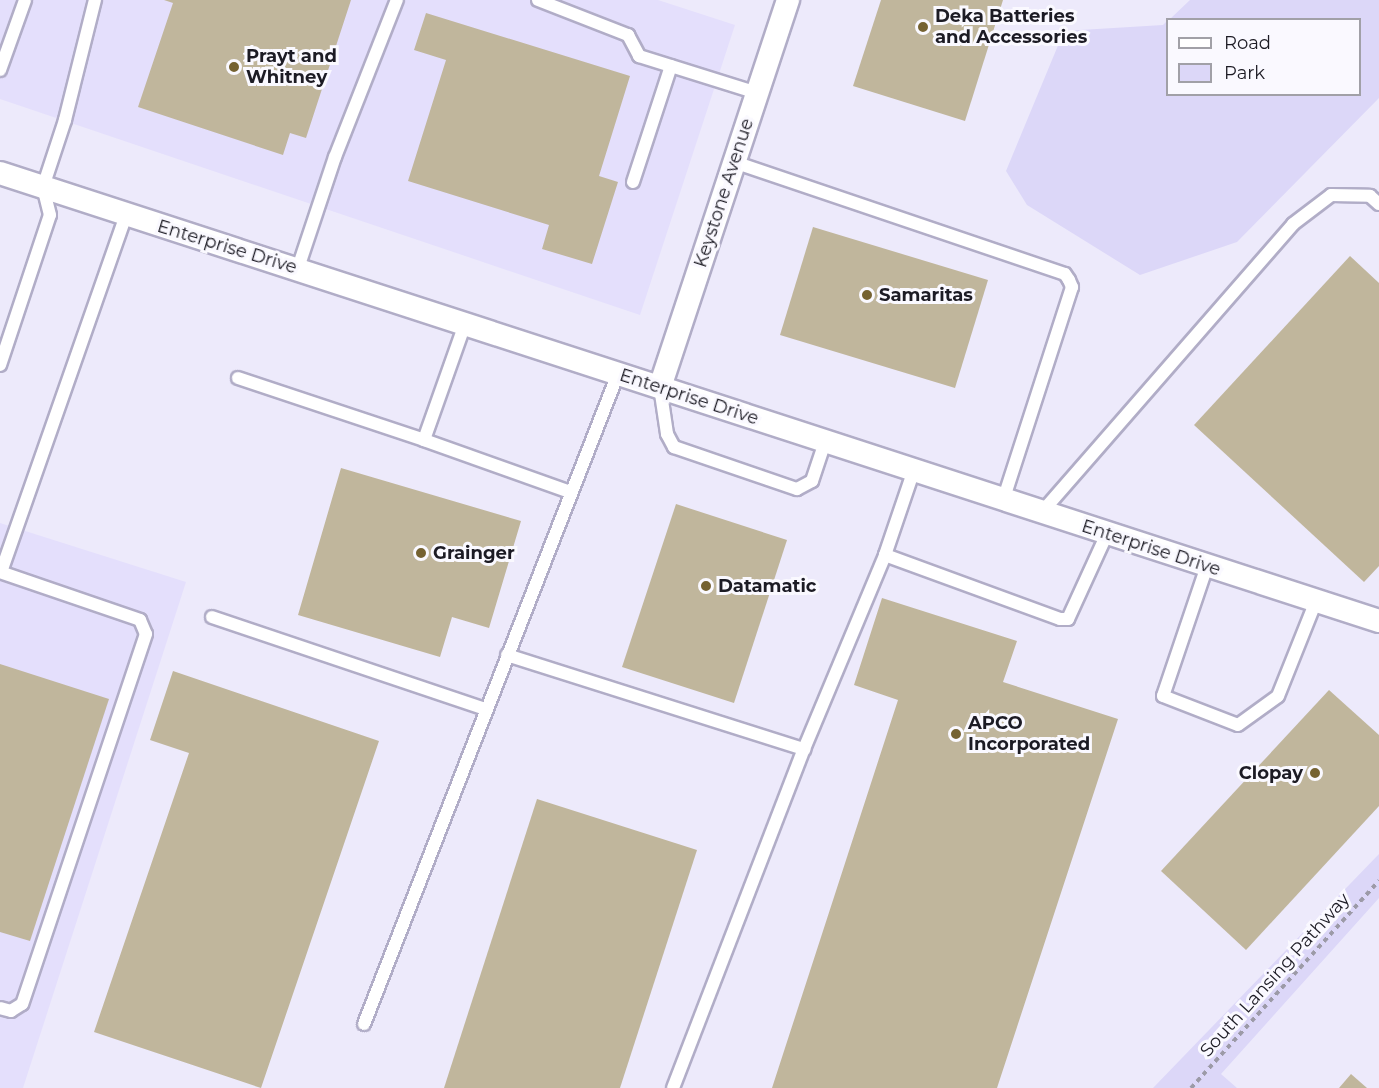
<!DOCTYPE html>
<html>
<head>
<meta charset="utf-8">
<style>
	body { margin:0 }
	#map { position:relative; width:1379px; height:1088px; overflow:hidden; background:#edeafb; font-family:Montserrat,sans-serif }
	div>[style] { position:absolute }
	[style*='--x'] { left:calc(var(--x)*1px); top:calc(var(--y)*1px); width:calc(var(--w)*1px); rotate:calc(var(--a)*1deg) }
	.built>* { inset:0; background:#e4dffc }
	.green>* { inset:0; background:#dcd7f8 }
	.building>* { inset:0; background:#c0b69c }
	.path>* { height:4px; margin-top:-2px; transform-origin:0; background:repeating-linear-gradient(90deg,#9c9aa7 0 4.5px,transparent 0 9px) }
	.roads { filter:drop-shadow(2px 0 #b1adc7) drop-shadow(-2px 0 #b1adc7) drop-shadow(0 2px #b1adc7) drop-shadow(0 -2px #b1adc7) }
	.lane>* { height:12px; margin:-6px; padding:0 6px; transform-origin:6px; border-radius:6px; background:#fff }
	.street>* { height:22px; margin:-11px; padding:0 11px; transform-origin:11px; border-radius:11px; background:#fff }
	.dots>* { width:16px; height:16px; translate:-50% -50%; box-sizing:border-box; border:3px solid #faf9ff; border-radius:50% }
	span { translate:-50% -50%; white-space:nowrap; text-align:center; line-height:1.15; -webkit-text-stroke:6px #faf9ff; paint-order:stroke }
	.poi-label { font-size:18px; color:#1c1b24; font-weight:700 }
	.left { translate:0 -50%; text-align:left }
	.right { translate:-100% -50%; text-align:right }
	.street-label { font-size:18px; color:#1c1b24 }
	.legend { position:absolute; left:1166px; top:18px; width:195px; height:78px; box-sizing:border-box; background:#faf9ff; border:2px solid #a1a0a7; margin:0; padding:8px 10px; list-style:none; font-size:18px; color:#1c1b24 }
	.legend li { display:flex; align-items:center; gap:12px; height:30px }
	.legend b { width:30px; border:2px solid #a1a0a7 }
</style>
</head>
<body>
<div id="map">
	<div class="built">
		<i style="clip-path:polygon(0 0,658px 0,735px 25px,640px 315px,0 99px)"></i>
		<i style="clip-path:polygon(0 523px,186px 582px,23px 1088px,0 1088px)"></i>
	</div>
	<div class="green">
		<i style="clip-path:polygon(1190px 0,1379px 0,1379px 98px,1237px 242px,1140px 275px,1027px 205px,1006px 171px,1064px 31px,1163px 25px,1167px 21px,1168px 94px,1360px 94px,1360px 20px,1170px 19px)"></i>
		<i style="clip-path:polygon(1379px 854px,1379px 898px,1221px 1074px,1237px 1088px,1153px 1088px)"></i>
	</div>
	<div class="building">
		<i style="clip-path:polygon(164px 0,351px 0,306px 138px,290px 133px,283px 155px,138px 107px,173px 3px)"></i>
		<i style="clip-path:polygon(881px 0,1003px 0,965px 121px,853px 86px)"></i>
		<i style="clip-path:polygon(426px 13px,630px 76px,599px 176px,618px 182px,592px 264px,542px 249px,549px 225px,408px 181px,446px 60px,414px 50px)"></i>
		<i style="clip-path:polygon(813px 227px,988px 280px,955px 388px,780px 335px)"></i>
		<i style="clip-path:polygon(1350px 256px,1379px 283px,1379px 566px,1364px 582px,1194px 425px)"></i>
		<i style="clip-path:polygon(341px 468px,521px 521px,489px 628px,452px 617px,440px 657px,298px 615px)"></i>
		<i style="clip-path:polygon(676px 504px,787px 540px,734px 703px,622px 667px)"></i>
		<i style="clip-path:polygon(882px 598px,1017px 641px,1003px 682px,1118px 719px,997px 1088px,772px 1088px,898px 700px,854px 685px)"></i>
		<i style="clip-path:polygon(0 664px,109px 699px,30px 941px,0 932px)"></i>
		<i style="clip-path:polygon(173px 671px,379px 741px,261px 1088px,94px 1032px,189px 753px,150px 740px)"></i>
		<i style="clip-path:polygon(1329px 690px,1379px 735px,1379px 806px,1246px 950px,1161px 871px)"></i>
		<i style="clip-path:polygon(537px 799px,697px 850px,620px 1088px,444px 1088px)"></i>
		<i style="clip-path:polygon(1351px 1074px,1367px 1088px,1339px 1088px)"></i>
	</div>
	<div class="path">
		<i style="--x:1191;--y:1088;--w:280;--a:-47.8"></i>
	</div>
	<div class="roads">
		<div class="lane">
			<i style="--x:538;--y:0;--w:97;--a:21.3"></i>
			<i style="--x:628;--y:35;--w:24;--a:62"></i>
			<i style="--x:639;--y:56;--w:124;--a:17.4"></i>
			<i style="--x:0;--y:70;--w:74;--a:-70.3"></i>
			<i style="--x:734;--y:162;--w:349;--a:18.7"></i>
			<i style="--x:1065;--y:274;--w:7;--a:56"></i>
			<i style="--x:1069;--y:280;--w:8;--a:67"></i>
			<i style="--x:1072;--y:287;--w:224;--a:107.9"></i>
			<i style="--x:633;--y:182;--w:122;--a:-71.9"></i>
			<i style="--x:298;--y:268;--w:117;--a:-71.6"></i>
			<i style="--x:335;--y:157;--w:169;--a:-68.5"></i>
			<i style="--x:465;--y:324;--w:123;--a:109.5"></i>
			<i style="--x:424;--y:440;--w:155;--a:19.6"></i>
			<i style="--x:0;--y:365;--w:158;--a:-71.6"></i>
			<i style="--x:50;--y:215;--w:29;--a:-104"></i>
			<i style="--x:43;--y:187;--w:71;--a:-71.8"></i>
			<i style="--x:65;--y:120;--w:124;--a:-76"></i>
			<i style="--x:238;--y:378;--w:196;--a:18.4"></i>
			<i style="--x:660;--y:387;--w:48;--a:81.5"></i>
			<i style="--x:667;--y:434;--w:15;--a:62"></i>
			<i style="--x:674;--y:447;--w:130;--a:18.9"></i>
			<i style="--x:797;--y:489;--w:17;--a:-28"></i>
			<i style="--x:812;--y:481;--w:41;--a:-71.6"></i>
			<i style="--x:1042;--y:512;--w:382;--a:-48.9"></i>
			<i style="--x:1293;--y:224;--w:48;--a:-37.3"></i>
			<i style="--x:1331;--y:195;--w:39;--a:1"></i>
			<i style="--x:1370;--y:196;--w:12;--a:42"></i>
			<i style="--x:885;--y:555;--w:186;--a:20.1"></i>
			<i style="--x:1060;--y:619;--w:8;--a:0"></i>
			<i style="--x:1068;--y:619;--w:94;--a:-65.4"></i>
			<i style="--x:1207;--y:566;--w:137;--a:108.7"></i>
			<i style="--x:1163;--y:696;--w:80;--a:21.1"></i>
			<i style="--x:1238;--y:725;--w:49;--a:-35.9"></i>
			<i style="--x:1278;--y:696;--w:102;--a:-68.2"></i>
			<i style="--x:0;--y:572;--w:148;--a:18.9"></i>
			<i style="--x:140;--y:620;--w:15;--a:67"></i>
			<i style="--x:146;--y:634;--w:390;--a:108.5"></i>
			<i style="--x:22;--y:1004;--w:13;--a:148"></i>
			<i style="--x:11;--y:1011;--w:11;--a:-165"></i>
			<i style="--x:1;--y:572;--w:377;--a:-70.7"></i>
			<i style="--x:212;--y:617;--w:289;--a:18.6"></i>
			<i style="--x:507;--y:655;--w:312;--a:17.6"></i>
			<i style="--x:364;--y:1024;--w:698;--a:-68.66"></i>
			<i style="--x:673;--y:1088;--w:363;--a:-68.9"></i>
			<i style="--x:804;--y:749;--w:210;--a:-67.3"></i>
			<i style="--x:885;--y:555;--w:90;--a:-71.2"></i>
		</div>
		<div class="street">
			<i style="--x:0;--y:173;--w:1450;--a:18"></i>
			<i style="--x:660;--y:387;--w:408;--a:-71.7"></i>
		</div>
	</div>
	<div class="dots">
		<i style="left:923px;top:27px;background:#756231"></i>
		<i style="left:234px;top:67px;background:#756231"></i>
		<i style="left:867px;top:295px;background:#756231"></i>
		<i style="left:421px;top:553px;background:#756231"></i>
		<i style="left:706px;top:586px;background:#756231"></i>
		<i style="left:956px;top:734px;background:#756231"></i>
		<i style="left:1315px;top:773px;background:#756231"></i>
	</div>
	<div class="poi-label">
		<span class="left" style="left:935px;top:27px">Deka Batteries<br>and Accessories</span>
		<span class="left" style="left:246px;top:67px">Prayt and<br>Whitney</span>
		<span class="left" style="left:879px;top:295px">Samaritas</span>
		<span class="left" style="left:433px;top:553px">Grainger</span>
		<span class="left" style="left:718px;top:586px">Datamatic</span>
		<span class="left" style="left:968px;top:734px">APCO<br>Incorporated</span>
		<span class="right" style="left:1303px;top:773px">Clopay</span>
	</div>
	<div class="street-label">
		<span style="left:724px;top:193px;rotate:-72deg">Keystone Avenue</span>
		<span style="left:227px;top:247px;rotate:17deg">Enterprise Drive</span>
		<span style="left:689px;top:397px;rotate:18deg">Enterprise Drive</span>
		<span style="left:1151px;top:548px;rotate:18deg">Enterprise Drive</span>
		<span style="left:1275px;top:975px;rotate:-48deg">South Lansing Pathway</span>
	</div>
	<ul class="legend">
	<li><b style="height:8px;background:#fff"></b>Road</li>
	<li><b style="height:16px;background:#dcd7f8"></b>Park</li>
	</ul>
</div>
</body>
</html>
